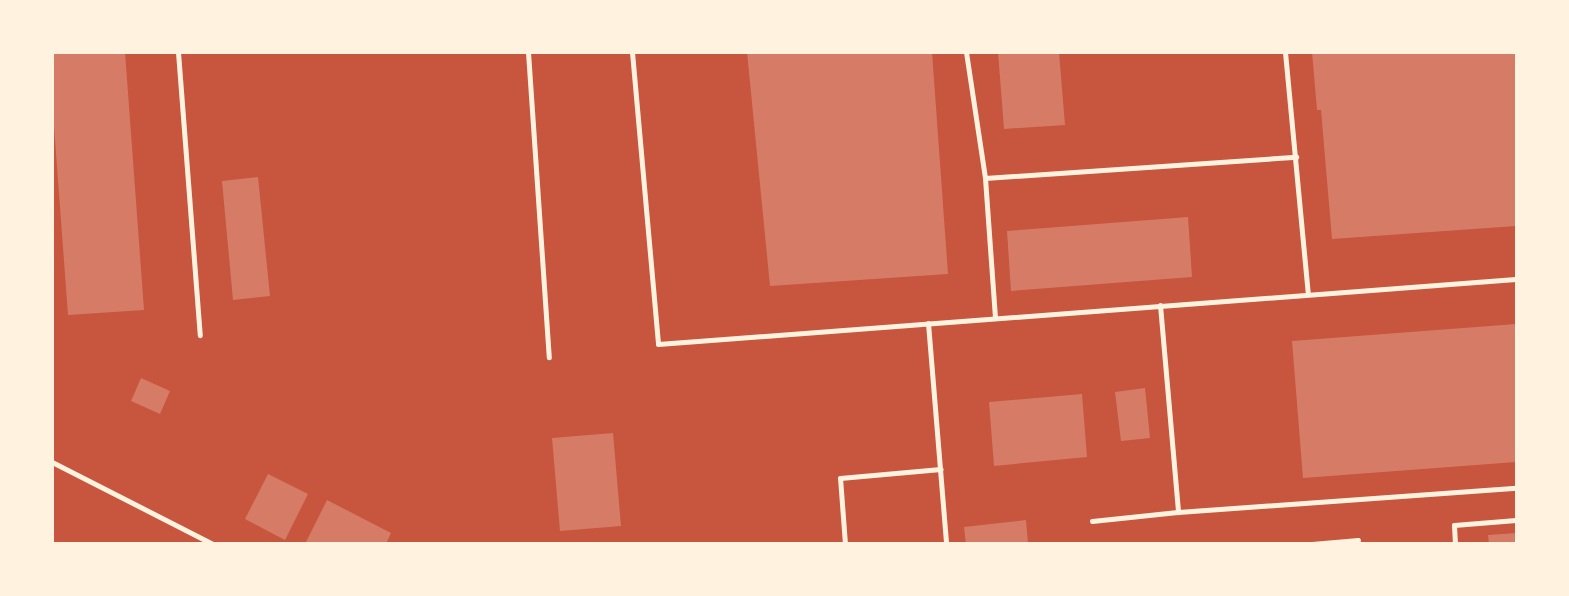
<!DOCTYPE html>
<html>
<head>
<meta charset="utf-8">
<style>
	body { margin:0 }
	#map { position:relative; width:1569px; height:596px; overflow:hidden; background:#c8553d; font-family:"Open Sans",sans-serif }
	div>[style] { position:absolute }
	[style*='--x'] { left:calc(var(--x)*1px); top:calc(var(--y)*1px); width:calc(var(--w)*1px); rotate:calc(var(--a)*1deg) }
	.building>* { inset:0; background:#d67c66 }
	.path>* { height:4.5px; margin:-2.25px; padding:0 2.25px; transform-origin:2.25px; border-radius:2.25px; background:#fff3e0 }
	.service>* { height:5px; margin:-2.5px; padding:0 2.5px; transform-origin:2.5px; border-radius:2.5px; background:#fff3e0 }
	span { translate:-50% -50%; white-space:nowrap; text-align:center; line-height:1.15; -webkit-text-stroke:5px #fff3e0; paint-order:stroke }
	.frame { position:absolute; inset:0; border:54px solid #fff3e0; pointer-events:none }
</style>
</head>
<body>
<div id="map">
	<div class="building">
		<i style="clip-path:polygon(52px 52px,125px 52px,144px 310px,68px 315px,52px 99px)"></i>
		<i style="clip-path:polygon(747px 52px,932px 52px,948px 274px,770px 286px)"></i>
		<i style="clip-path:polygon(998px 52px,1059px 52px,1065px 125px,1004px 129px)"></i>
		<i style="clip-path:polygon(1312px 52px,1516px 52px,1516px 226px,1332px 239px,1321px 110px,1317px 110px)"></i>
		<i style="clip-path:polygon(258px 177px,270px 296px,233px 300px,222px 181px)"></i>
		<i style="clip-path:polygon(1188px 217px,1192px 277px,1011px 291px,1007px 231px)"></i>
		<i style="clip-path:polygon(1516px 324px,1516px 462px,1303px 478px,1292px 341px)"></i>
		<i style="clip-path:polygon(141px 378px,170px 391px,160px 414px,131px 401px)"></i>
		<i style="clip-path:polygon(1145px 388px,1150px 438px,1121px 441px,1115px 392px)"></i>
		<i style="clip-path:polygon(1082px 394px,1087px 457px,994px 466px,989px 402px)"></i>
		<i style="clip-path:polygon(613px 433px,621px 526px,560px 531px,552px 438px)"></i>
		<i style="clip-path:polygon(268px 474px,308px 494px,285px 540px,245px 519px)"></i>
		<i style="clip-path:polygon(327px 500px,391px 533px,386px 544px,305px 544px)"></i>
		<i style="clip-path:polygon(1026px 520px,1028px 544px,966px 544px,964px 527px)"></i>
		<i style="clip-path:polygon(1516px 533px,1516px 544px,1489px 544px,1488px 535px)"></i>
	</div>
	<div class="path">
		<i style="--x:1312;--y:544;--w:46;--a:-5"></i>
		<i style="--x:1358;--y:540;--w:4;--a:90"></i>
	</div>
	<div class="service">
		<i style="--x:178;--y:52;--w:284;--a:85.6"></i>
		<i style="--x:528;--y:52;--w:306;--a:86.1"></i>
		<i style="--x:632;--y:52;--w:293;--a:84.9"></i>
		<i style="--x:658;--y:344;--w:860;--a:-4.33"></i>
		<i style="--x:966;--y:52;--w:127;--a:81.4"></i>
		<i style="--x:985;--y:178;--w:139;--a:85.9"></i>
		<i style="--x:1285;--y:52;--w:243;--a:84.6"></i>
		<i style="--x:985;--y:178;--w:312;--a:-3.9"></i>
		<i style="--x:1160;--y:305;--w:208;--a:85"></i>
		<i style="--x:928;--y:323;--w:222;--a:85.3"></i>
		<i style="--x:52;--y:462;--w:181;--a:27"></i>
		<i style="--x:1092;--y:521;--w:86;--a:-6"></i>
		<i style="--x:1178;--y:512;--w:339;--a:-4.1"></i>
		<i style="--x:845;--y:544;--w:66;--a:-94.3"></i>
		<i style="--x:840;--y:478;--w:101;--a:-5.1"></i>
		<i style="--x:1455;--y:544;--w:19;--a:-93"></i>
		<i style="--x:1454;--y:525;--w:62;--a:-4.6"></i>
	</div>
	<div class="frame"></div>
</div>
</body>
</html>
